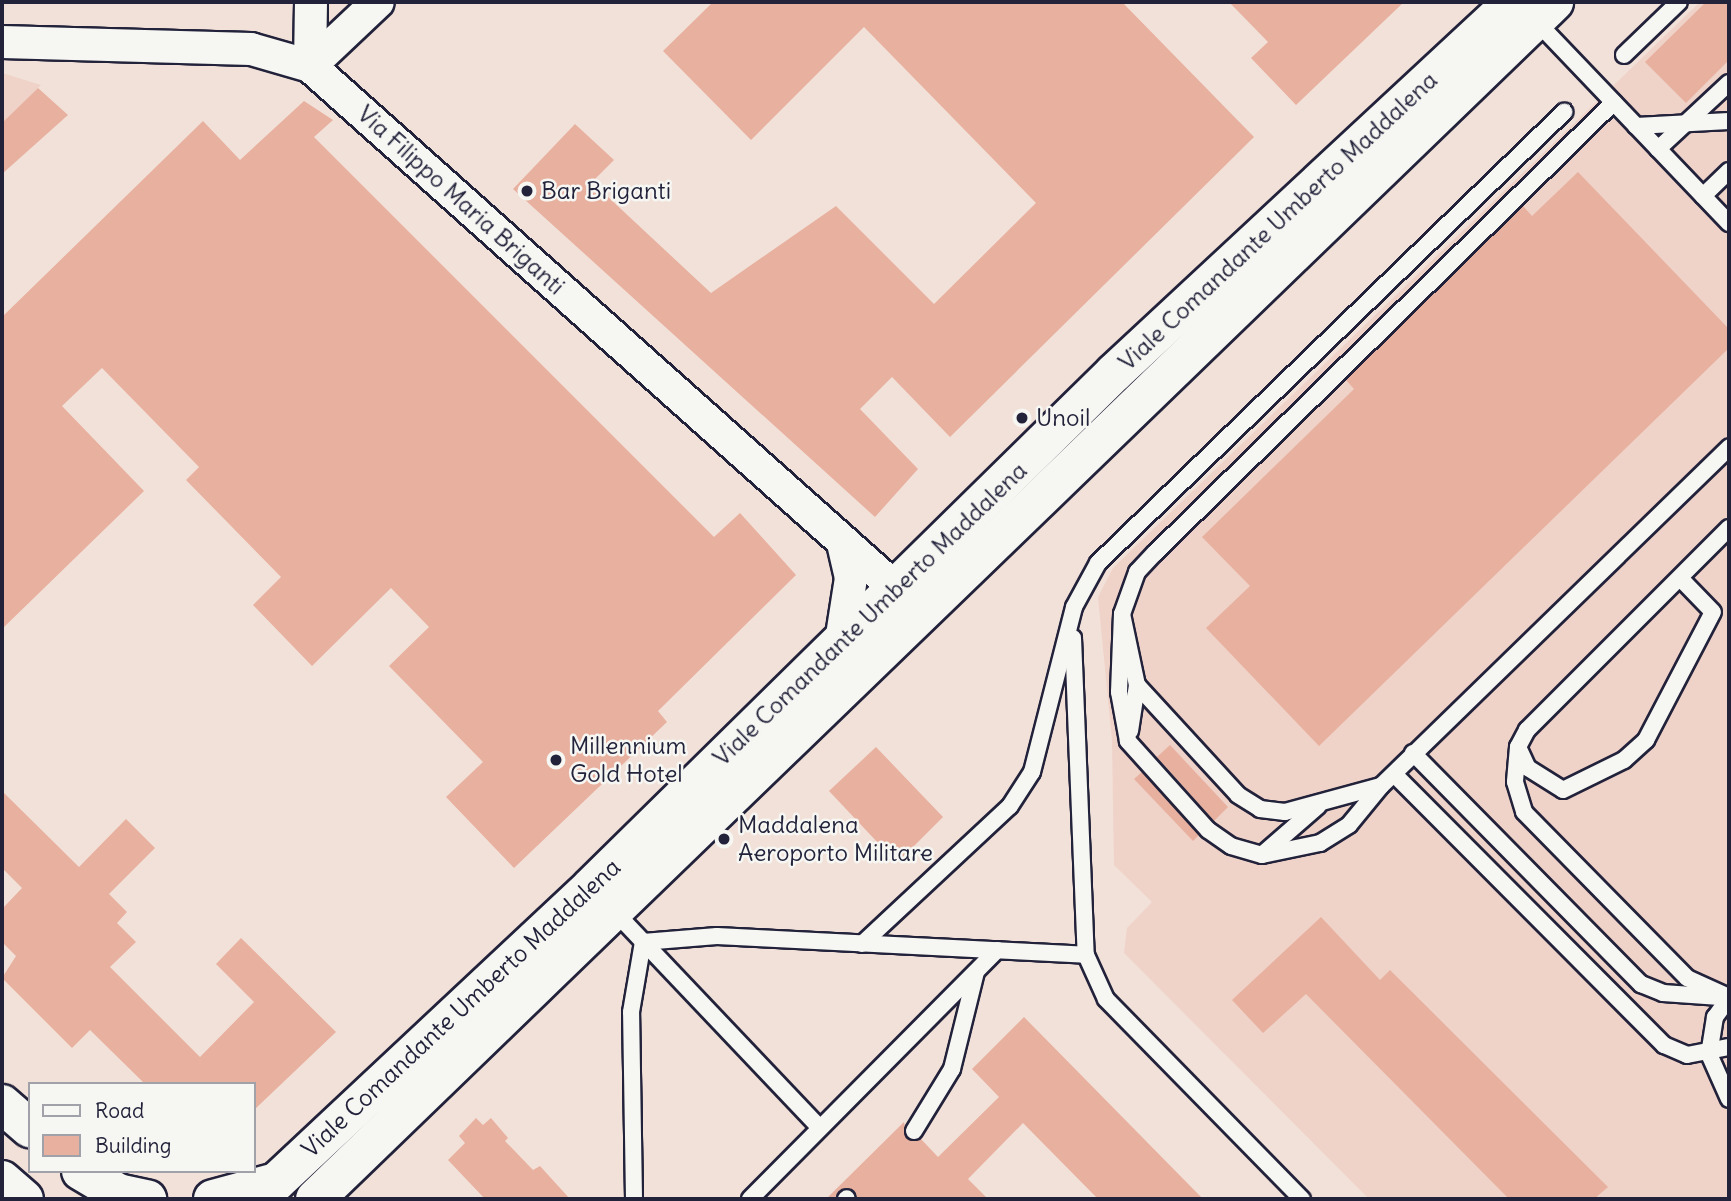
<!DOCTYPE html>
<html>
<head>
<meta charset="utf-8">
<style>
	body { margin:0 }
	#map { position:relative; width:1731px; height:1201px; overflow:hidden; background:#f2e1d9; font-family:Delius,sans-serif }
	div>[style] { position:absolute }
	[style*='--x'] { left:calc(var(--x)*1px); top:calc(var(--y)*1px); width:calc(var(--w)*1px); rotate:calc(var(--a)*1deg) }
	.built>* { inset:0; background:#efd2c8 }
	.building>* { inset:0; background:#e8b09f }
	.roads { filter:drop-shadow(2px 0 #22223b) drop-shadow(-2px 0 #22223b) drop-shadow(0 2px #22223b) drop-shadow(0 -2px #22223b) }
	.lane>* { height:16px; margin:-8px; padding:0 8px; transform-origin:8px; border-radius:8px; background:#f6f6f2 }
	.street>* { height:32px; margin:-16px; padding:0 16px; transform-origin:16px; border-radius:16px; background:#f6f6f2 }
	.primary>* { height:38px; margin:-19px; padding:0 19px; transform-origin:19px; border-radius:19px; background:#f6f6f2 }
	.highway>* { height:38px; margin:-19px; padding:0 19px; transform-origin:19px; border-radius:19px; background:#f6f6f2 }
	.dots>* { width:19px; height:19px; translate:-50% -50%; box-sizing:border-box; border:4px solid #f6f6f2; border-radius:50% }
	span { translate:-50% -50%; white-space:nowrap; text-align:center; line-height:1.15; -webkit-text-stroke:5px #f6f6f2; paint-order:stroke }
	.poi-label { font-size:24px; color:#22223b }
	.left { translate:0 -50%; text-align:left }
	.street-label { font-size:24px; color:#22223b }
	.frame { position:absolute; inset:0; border:4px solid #22223b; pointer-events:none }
	.legend { position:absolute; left:28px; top:1082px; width:228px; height:91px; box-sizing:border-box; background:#f6f6f2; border:2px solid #a1a1a9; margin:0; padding:9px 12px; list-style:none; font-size:21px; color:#22223b }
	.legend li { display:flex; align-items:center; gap:14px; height:35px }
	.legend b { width:35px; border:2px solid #a1a1a9 }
</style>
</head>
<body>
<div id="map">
	<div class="built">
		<i style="clip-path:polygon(1700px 2px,1729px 2px,1729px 1199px,1369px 1199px,1124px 953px,1127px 928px,1152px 902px,1114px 865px,1112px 740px,1098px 597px,1113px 568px)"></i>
		<i style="clip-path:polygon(2px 73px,41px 85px,2px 123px)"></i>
	</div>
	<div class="building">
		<i style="clip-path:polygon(713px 2px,1122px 2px,1254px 137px,950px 437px,892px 377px,860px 409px,918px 469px,875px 517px,513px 189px,575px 124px,614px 160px,592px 182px,711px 293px,836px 206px,934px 304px,1036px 203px,864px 27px,751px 140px,663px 51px)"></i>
		<i style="clip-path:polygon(1229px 2px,1404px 2px,1296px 105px,1251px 58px,1268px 42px)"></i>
		<i style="clip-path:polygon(1706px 2px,1729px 2px,1729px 60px,1686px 103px,1645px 62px)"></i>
		<i style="clip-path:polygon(38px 88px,68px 115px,2px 174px,2px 123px)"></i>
		<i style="clip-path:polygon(304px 101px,333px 120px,314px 137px,714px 537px,740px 513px,796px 575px,658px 711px,667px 722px,514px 868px,446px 797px,483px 762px,389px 666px,429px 627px,391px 588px,312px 666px,253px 605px,281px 577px,186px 480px,199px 467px,102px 368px,62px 406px,144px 491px,2px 629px,2px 317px,203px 121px,240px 160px)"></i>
		<i style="clip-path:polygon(1578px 172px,1729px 329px,1729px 348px,1319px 746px,1206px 628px,1250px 586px,1202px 537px,1354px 389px,1346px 380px,1523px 206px,1532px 216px)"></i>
		<i style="clip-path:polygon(1170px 745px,1228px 807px,1214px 821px,1157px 757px)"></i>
		<i style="clip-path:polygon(876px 747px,943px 817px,897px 863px,829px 791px)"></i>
		<i style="clip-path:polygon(1142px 772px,1199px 835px,1193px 841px,1134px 779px)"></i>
		<i style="clip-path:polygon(2px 791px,79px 867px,126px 819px,155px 848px,109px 894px,127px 912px,117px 923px,136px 942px,110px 967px,200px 1057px,254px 1002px,216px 964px,241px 938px,336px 1032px,254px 1110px,254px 1084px,145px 1084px,90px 1030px,72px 1048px,2px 978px,16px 956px,2px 942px,2px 909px,22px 888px,2px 868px)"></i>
		<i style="clip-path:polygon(1321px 917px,1380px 980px,1390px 970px,1608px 1187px,1594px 1199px,1509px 1199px,1306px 994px,1263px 1033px,1232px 1000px)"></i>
		<i style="clip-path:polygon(1024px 1017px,1203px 1199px,1098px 1199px,1023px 1123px,968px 1179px,988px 1199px,857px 1199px,849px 1188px,836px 1199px,826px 1199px,904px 1122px,908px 1140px,921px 1139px,938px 1157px,999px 1097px,972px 1069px)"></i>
		<i style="clip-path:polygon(476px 1118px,483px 1125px,491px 1118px,508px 1138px,505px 1141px,533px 1170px,540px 1166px,570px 1199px,485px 1199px,448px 1160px,465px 1143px,459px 1136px)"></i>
	</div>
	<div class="roads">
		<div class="lane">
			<i style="--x:1535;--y:20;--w:281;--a:46.3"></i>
			<i style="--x:1624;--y:55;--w:76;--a:-43.9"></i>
			<i style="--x:1636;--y:126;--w:93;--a:-3.1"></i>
			<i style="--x:1658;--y:149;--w:97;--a:-42.9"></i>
			<i style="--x:1703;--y:196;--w:36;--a:-44"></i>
			<i style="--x:1729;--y:528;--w:286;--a:135"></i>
			<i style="--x:1527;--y:730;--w:19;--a:118"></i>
			<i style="--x:1518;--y:747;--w:35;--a:95"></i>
			<i style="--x:1515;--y:782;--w:31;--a:73"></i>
			<i style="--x:1524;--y:812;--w:233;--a:45.5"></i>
			<i style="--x:1687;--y:978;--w:46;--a:24.3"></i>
			<i style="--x:1680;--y:578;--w:47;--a:45.9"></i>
			<i style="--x:1122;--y:614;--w:73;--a:78.1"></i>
			<i style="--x:1137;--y:685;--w:149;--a:47.4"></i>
			<i style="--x:1238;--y:795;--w:26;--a:32"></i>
			<i style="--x:1260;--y:809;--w:25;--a:7"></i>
			<i style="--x:1285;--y:812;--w:99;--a:-15.2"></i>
			<i style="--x:1381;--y:786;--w:50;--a:129.4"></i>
			<i style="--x:1349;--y:825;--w:34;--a:148"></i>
			<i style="--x:1320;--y:843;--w:59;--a:168.3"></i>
			<i style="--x:1262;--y:855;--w:32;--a:-164"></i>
			<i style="--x:1231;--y:846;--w:28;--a:-145"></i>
			<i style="--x:1208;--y:830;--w:120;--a:-132"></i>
			<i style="--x:1128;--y:741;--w:50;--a:-100.4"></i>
			<i style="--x:1119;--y:692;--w:78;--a:-87.8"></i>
			<i style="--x:1122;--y:614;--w:45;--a:-70.3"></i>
			<i style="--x:1137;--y:572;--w:26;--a:-47"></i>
			<i style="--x:1155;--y:553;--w:643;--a:-44.5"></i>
			<i style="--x:1073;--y:638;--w:317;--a:87.7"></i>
			<i style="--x:1086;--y:955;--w:48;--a:65.6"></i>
			<i style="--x:1106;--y:999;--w:280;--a:45.6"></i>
			<i style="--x:1130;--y:731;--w:47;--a:-81.3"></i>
			<i style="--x:1518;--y:747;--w:23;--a:65"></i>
			<i style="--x:1528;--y:768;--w:41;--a:32.2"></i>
			<i style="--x:1563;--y:790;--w:68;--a:-26.2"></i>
			<i style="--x:1624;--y:760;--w:30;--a:-42"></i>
			<i style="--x:1646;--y:740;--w:144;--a:-62.4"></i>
			<i style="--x:1413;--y:753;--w:325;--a:45.4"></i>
			<i style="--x:1641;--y:984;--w:24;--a:22"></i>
			<i style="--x:1663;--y:993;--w:57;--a:4"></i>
			<i style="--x:1394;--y:774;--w:383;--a:45.1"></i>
			<i style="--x:1664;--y:1045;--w:25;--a:23"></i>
			<i style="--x:1687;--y:1055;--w:43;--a:-10.8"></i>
			<i style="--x:1381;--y:786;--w:486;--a:-44.2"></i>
			<i style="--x:1264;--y:853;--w:72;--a:-41"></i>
			<i style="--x:615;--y:912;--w:296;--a:46.5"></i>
			<i style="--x:862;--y:944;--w:202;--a:-43"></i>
			<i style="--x:1010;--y:806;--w:40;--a:-57.1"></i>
			<i style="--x:1032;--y:772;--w:170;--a:-75.7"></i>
			<i style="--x:1074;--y:607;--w:50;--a:-61.4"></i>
			<i style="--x:1098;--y:563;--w:649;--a:-44.06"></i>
			<i style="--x:1729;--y:998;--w:24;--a:126"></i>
			<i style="--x:1715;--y:1017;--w:37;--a:99"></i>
			<i style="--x:1709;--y:1054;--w:49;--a:66"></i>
			<i style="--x:914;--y:1131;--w:73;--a:-58.5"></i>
			<i style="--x:952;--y:1069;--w:100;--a:-76.1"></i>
			<i style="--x:634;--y:1199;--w:187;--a:-90.9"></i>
			<i style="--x:631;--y:1012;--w:71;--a:-80.3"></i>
			<i style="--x:643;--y:942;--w:74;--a:-4.6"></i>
			<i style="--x:717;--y:936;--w:369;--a:2.9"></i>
			<i style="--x:750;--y:1199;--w:351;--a:-45.2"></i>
			<i style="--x:846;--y:1199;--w:1;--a:-45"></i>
		</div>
		<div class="street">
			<i style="--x:2;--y:42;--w:249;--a:1.6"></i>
			<i style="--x:251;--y:49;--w:61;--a:16.1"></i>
			<i style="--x:310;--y:66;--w:784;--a:41.74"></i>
			<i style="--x:310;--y:66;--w:93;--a:-43.3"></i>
			<i style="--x:310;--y:66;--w:64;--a:-89.1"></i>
			<i style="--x:841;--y:642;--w:65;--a:-81.1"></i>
			<i style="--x:851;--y:578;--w:37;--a:-103"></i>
		</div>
		<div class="primary">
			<i style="--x:258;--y:1199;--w:456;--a:-43.1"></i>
			<i style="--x:591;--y:887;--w:733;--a:-44.5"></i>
			<i style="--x:1114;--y:373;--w:545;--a:-42.92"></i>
			<i style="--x:315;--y:1199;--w:1723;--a:-44.01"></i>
		</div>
		<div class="highway">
			<i style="--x:2;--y:1104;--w:37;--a:41"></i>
			<i style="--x:81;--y:1171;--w:43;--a:30.7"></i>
			<i style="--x:118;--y:1193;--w:30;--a:12"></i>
			<i style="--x:2;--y:1180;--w:29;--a:41"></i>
			<i style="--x:213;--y:1199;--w:65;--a:-15.1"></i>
		</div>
	</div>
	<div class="dots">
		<i style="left:527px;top:191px;background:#22223b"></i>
		<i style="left:1022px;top:418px;background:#22223b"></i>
		<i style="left:556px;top:760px;background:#22223b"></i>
		<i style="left:724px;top:839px;background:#22223b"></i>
	</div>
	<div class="poi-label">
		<span class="left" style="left:541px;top:191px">Bar Briganti</span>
		<span class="left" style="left:1036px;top:418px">Unoil</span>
		<span class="left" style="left:570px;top:760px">Millennium<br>Gold Hotel</span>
		<span class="left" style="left:738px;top:839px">Maddalena<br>Aeroporto Militare</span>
	</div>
	<div class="street-label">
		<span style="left:461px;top:200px;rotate:42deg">Via Filippo Maria Briganti</span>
		<span style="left:1278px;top:221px;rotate:-43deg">Viale Comandante Umberto Maddalena</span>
		<span style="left:870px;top:614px;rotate:-44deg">Viale Comandante Umberto Maddalena</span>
		<span style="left:461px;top:1008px;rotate:-43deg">Viale Comandante Umberto Maddalena</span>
	</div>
	<div class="frame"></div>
	<ul class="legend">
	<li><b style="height:9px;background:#f6f6f2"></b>Road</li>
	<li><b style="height:19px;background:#e8b09f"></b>Building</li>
	</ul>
</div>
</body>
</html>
